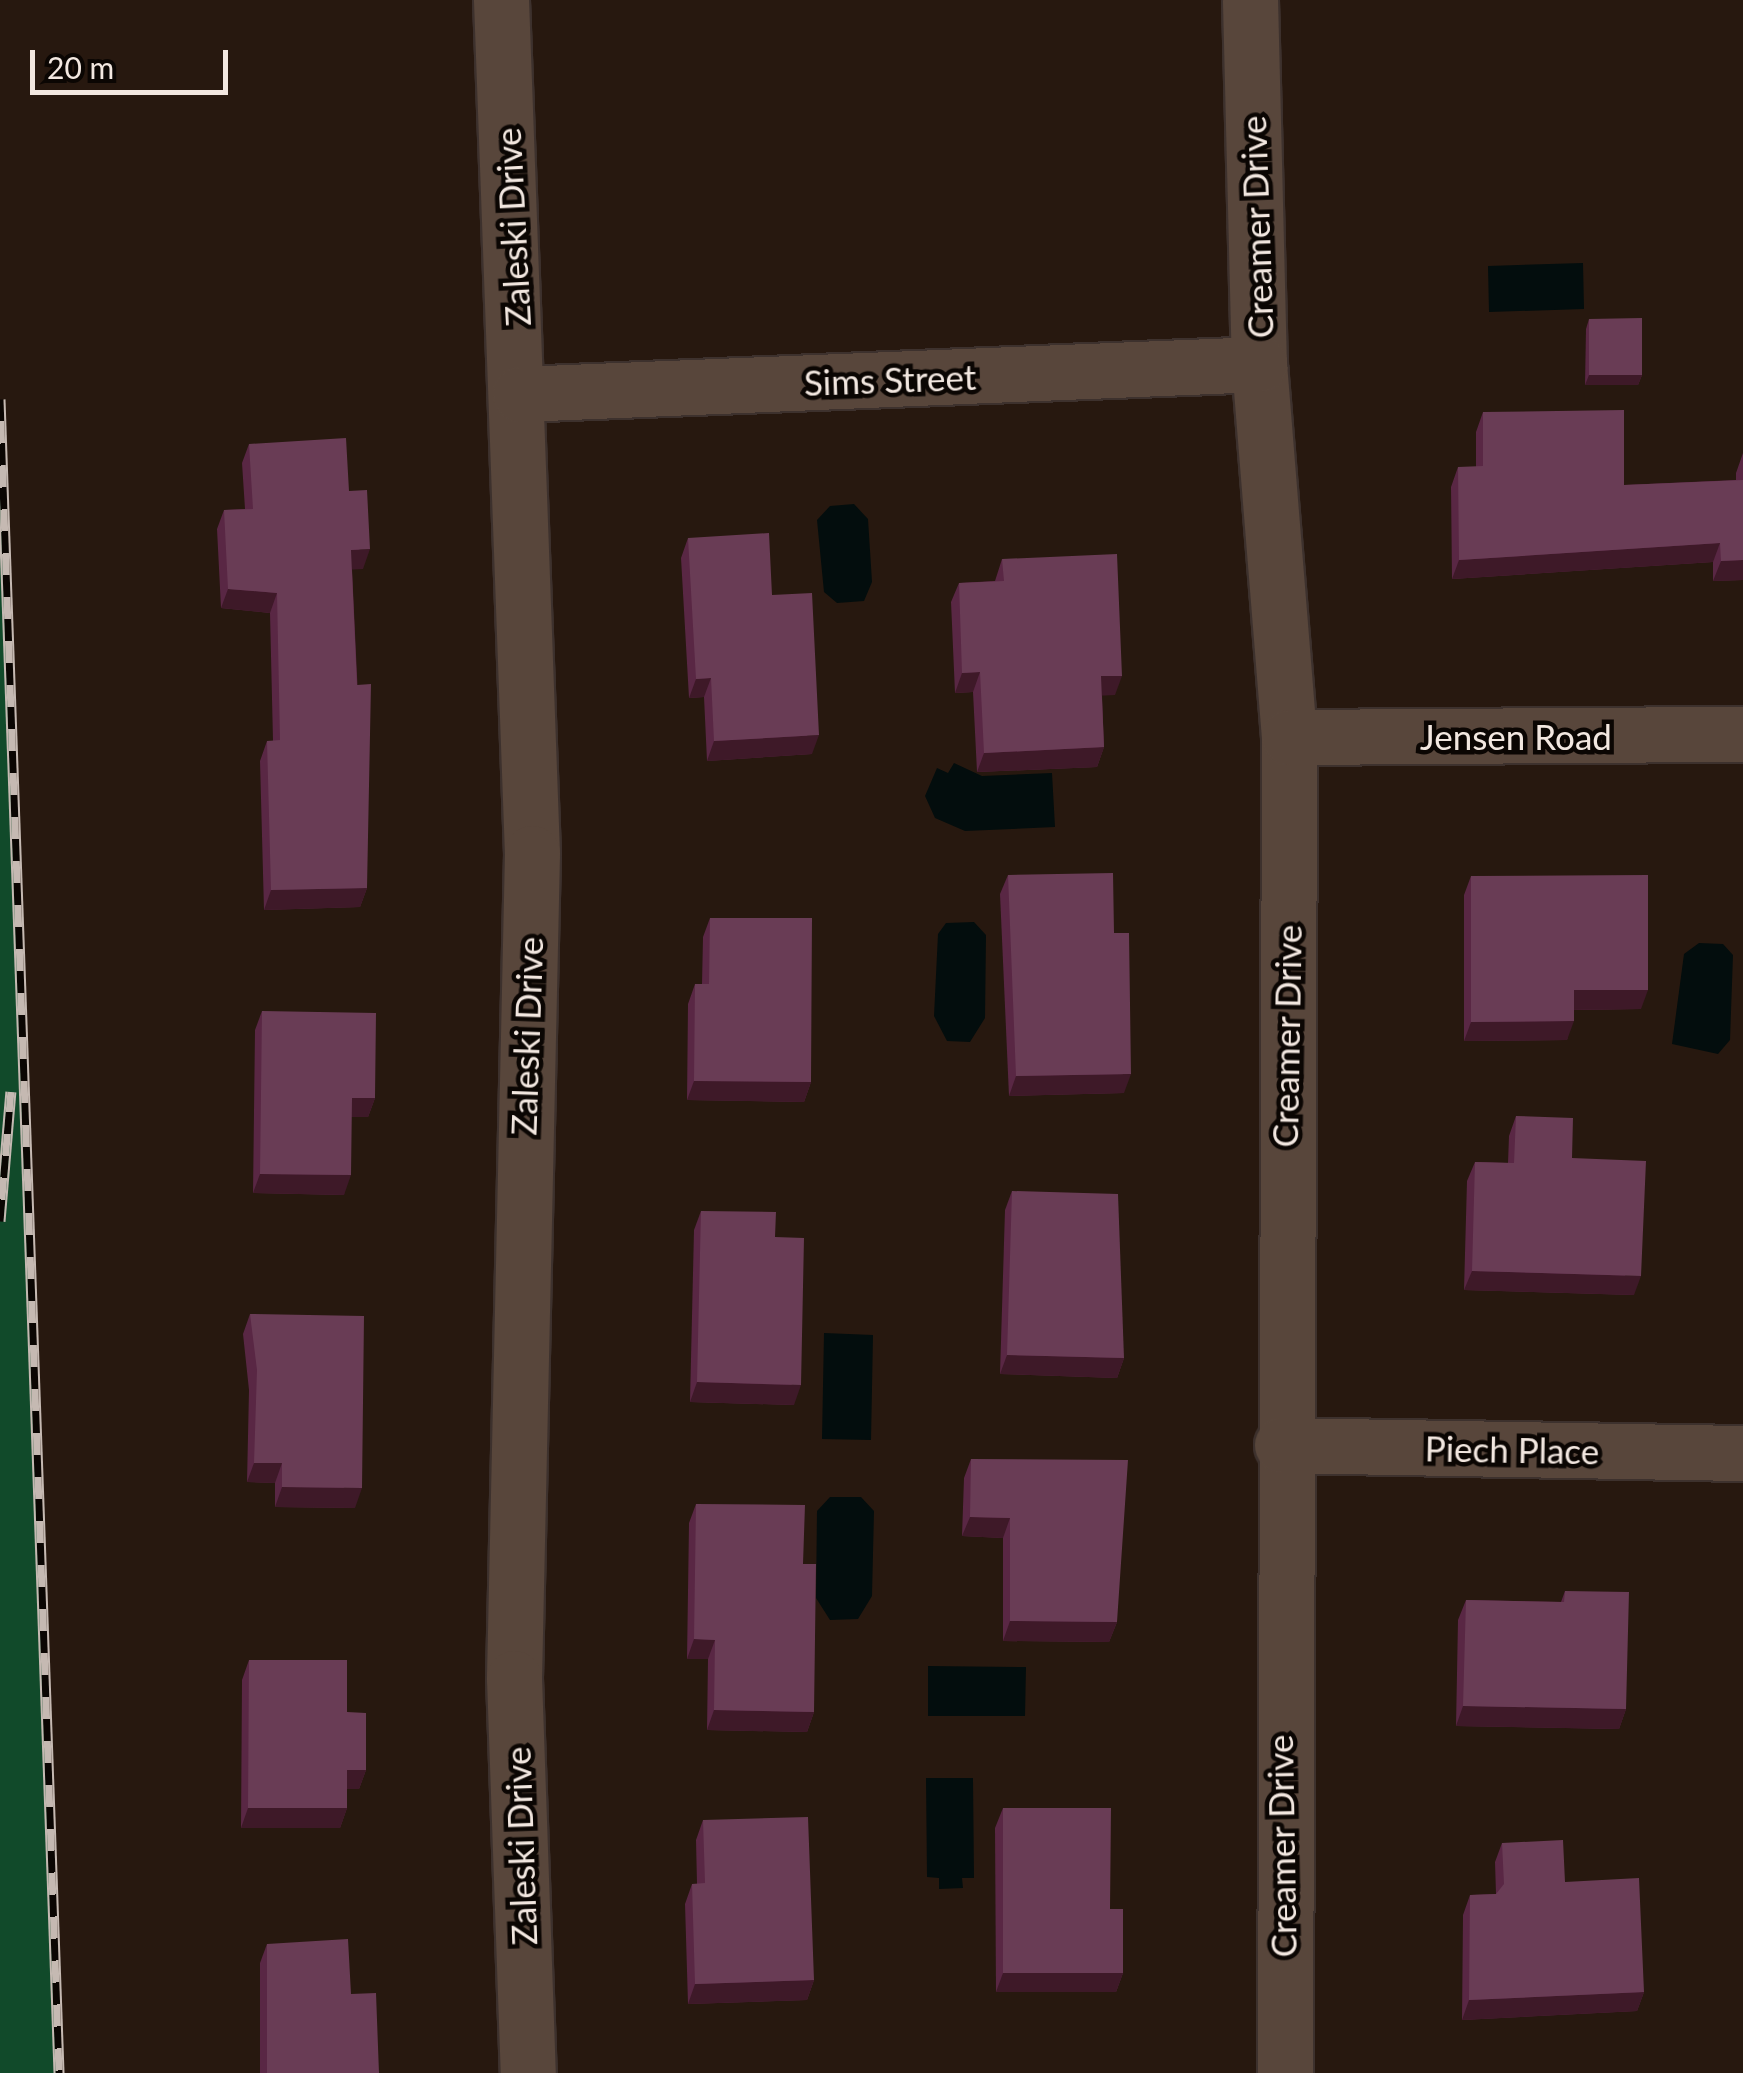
<!DOCTYPE html>
<html>
<head>
<meta charset="utf-8">
<style>
	body { margin:0 }
	#map { position:relative; width:1743px; height:2073px; overflow:hidden; background:#27180f; font-family:Lato,sans-serif }
	div>[style] { position:absolute }
	[style*='--x'] { left:calc(var(--x)*1px); top:calc(var(--y)*1px); width:calc(var(--w)*1px); rotate:calc(var(--a)*1deg) }
	.green>* { inset:0; background:#114a2a }
	.water>* { inset:0; background:#030d0d }
	.roads { filter:drop-shadow(2px 0 #3d312d) drop-shadow(-2px 0 #3d312d) drop-shadow(0 2px #3d312d) drop-shadow(0 -2px #3d312d) }
	.minor>* { height:55px; margin:-27.5px; padding:0 27.5px; transform-origin:27.5px; border-radius:27.5px; background:#58463b }
	.rail>* { height:11px; margin-top:-5.5px; transform-origin:0; background:repeating-linear-gradient(90deg,#0b0603 0 22px,#c5b9b2 0 44px); box-sizing:border-box; border-block:2px solid #c5b9b2 }
	.wall>* { inset:0; background:#592744 }
	.shaded-wall>* { inset:0; background:#3e1928 }
	.building>* { inset:0; background:#693c55 }
	span { translate:-50% -50%; white-space:nowrap; text-align:center; line-height:1.15; -webkit-text-stroke:9px #0b0603; paint-order:stroke }
	.street-label { font-size:35px; color:#f2e7e0 }
	.scale { position:absolute; left:30px; top:50px; width:198px; height:45px; box-sizing:border-box; border:5px solid #f2e7e0; border-top:0; padding-left:12px; font-size:30px; line-height:35px; white-space:nowrap; color:#f2e7e0; -webkit-text-stroke:8px #0b0603; paint-order:stroke }
</style>
</head>
<body>
<div id="map">
	<div class="green">
		<i style="clip-path:polygon(0 399px,19px 993px,59px 2073px,0 2073px)"></i>
	</div>
	<div class="water">
		<i style="clip-path:polygon(1583px 263px,1584px 309px,1489px 312px,1488px 266px)"></i>
		<i style="clip-path:polygon(854px 504px,868px 519px,872px 582px,864px 601px,837px 603px,824px 592px,817px 520px,830px 506px)"></i>
		<i style="clip-path:polygon(954px 763px,982px 776px,1052px 773px,1055px 827px,965px 831px,935px 818px,925px 796px,937px 768px,948px 773px)"></i>
		<i style="clip-path:polygon(974px 922px,986px 935px,985px 1018px,970px 1042px,947px 1041px,934px 1016px,938px 934px,946px 923px)"></i>
		<i style="clip-path:polygon(1699px 943px,1723px 944px,1733px 955px,1730px 1040px,1718px 1054px,1672px 1044px,1684px 954px)"></i>
		<i style="clip-path:polygon(824px 1333px,873px 1335px,871px 1440px,822px 1439px)"></i>
		<i style="clip-path:polygon(830px 1497px,861px 1497px,874px 1511px,872px 1596px,858px 1619px,830px 1620px,816px 1598px,817px 1511px)"></i>
		<i style="clip-path:polygon(928px 1666px,1026px 1667px,1025px 1716px,928px 1716px)"></i>
		<i style="clip-path:polygon(926px 1778px,973px 1778px,974px 1878px,962px 1878px,963px 1888px,939px 1889px,939px 1878px,927px 1877px)"></i>
	</div>
	<div class="roads">
		<div class="minor">
			<i style="--x:501;--y:0;--w:854;--a:87.92"></i>
			<i style="--x:532;--y:853;--w:825;--a:91.25"></i>
			<i style="--x:514;--y:1678;--w:395;--a:88"></i>
			<i style="--x:1250;--y:0;--w:364;--a:88.6"></i>
			<i style="--x:1259;--y:364;--w:374;--a:85.4"></i>
			<i style="--x:1289;--y:737;--w:1336;--a:90.17"></i>
			<i style="--x:520;--y:394;--w:740;--a:-2.32"></i>
			<i style="--x:1289;--y:737;--w:454;--a:-0.4"></i>
			<i style="--x:1282;--y:1445;--w:461;--a:1"></i>
		</div>
	</div>
	<div class="rail">
		<i style="--x:0;--y:399;--w:1675;--a:87.98"></i>
		<i style="--x:0;--y:1221;--w:130;--a:-85.2"></i>
	</div>
	<div class="wall">
		<i style="clip-path:polygon(1589px 319px,1642px 375px,1638px 385px,1585px 385px,1586px 329px)"></i>
		<i style="clip-path:polygon(1483px 412px,1624px 485px,1736px 480px,1736px 473px,1743px 453px,1743px 580px,1713px 581px,1713px 562px,1452px 579px,1451px 487px,1458px 467px,1476px 467px,1476px 432px)"></i>
		<i style="clip-path:polygon(249px 444px,349px 491px,363px 569px,352px 569px,367px 888px,360px 907px,264px 910px,260px 761px,267px 741px,273px 741px,270px 613px,221px 608px,217px 529px,224px 510px,245px 509px,242px 463px)"></i>
		<i style="clip-path:polygon(688px 538px,772px 595px,812px 754px,707px 761px,704px 697px,689px 698px,681px 558px)"></i>
		<i style="clip-path:polygon(1002px 559px,1115px 695px,1102px 695px,1104px 747px,1097px 767px,977px 772px,973px 692px,955px 693px,951px 602px,959px 583px,995px 581px)"></i>
		<i style="clip-path:polygon(1008px 875px,1114px 933px,1124px 1093px,1009px 1096px,1000px 894px)"></i>
		<i style="clip-path:polygon(1471px 876px,1641px 1009px,1574px 1010px,1567px 1040px,1464px 1041px,1464px 895px)"></i>
		<i style="clip-path:polygon(710px 918px,811px 1082px,804px 1102px,687px 1100px,688px 1004px,695px 984px,702px 984px,703px 937px)"></i>
		<i style="clip-path:polygon(262px 1011px,375px 1098px,368px 1117px,351px 1117px,344px 1195px,253px 1193px,255px 1030px)"></i>
		<i style="clip-path:polygon(1516px 1116px,1572px 1158px,1634px 1295px,1464px 1290px,1467px 1181px,1475px 1162px,1508px 1163px,1509px 1136px)"></i>
		<i style="clip-path:polygon(1012px 1191px,1124px 1358px,1117px 1378px,1000px 1374px,1005px 1210px)"></i>
		<i style="clip-path:polygon(701px 1211px,775px 1237px,794px 1405px,690px 1402px,694px 1230px)"></i>
		<i style="clip-path:polygon(250px 1314px,355px 1508px,275px 1507px,275px 1483px,247px 1482px,249px 1390px,243px 1334px)"></i>
		<i style="clip-path:polygon(971px 1459px,1117px 1622px,1109px 1642px,1003px 1641px,1003px 1538px,962px 1536px,964px 1478px)"></i>
		<i style="clip-path:polygon(696px 1504px,803px 1564px,814px 1712px,807px 1732px,707px 1730px,708px 1659px,687px 1659px,689px 1523px)"></i>
		<i style="clip-path:polygon(1565px 1591px,1626px 1709px,1619px 1729px,1456px 1726px,1458px 1620px,1466px 1600px,1561px 1602px)"></i>
		<i style="clip-path:polygon(249px 1660px,347px 1712px,366px 1770px,359px 1789px,347px 1789px,347px 1808px,340px 1828px,241px 1828px,242px 1680px)"></i>
		<i style="clip-path:polygon(1003px 1808px,1110px 1909px,1123px 1973px,1116px 1992px,996px 1992px,995px 1828px)"></i>
		<i style="clip-path:polygon(703px 1820px,814px 1980px,807px 2000px,688px 2004px,685px 1904px,692px 1884px,697px 1884px,696px 1840px)"></i>
		<i style="clip-path:polygon(1502px 1843px,1565px 1882px,1644px 1992px,1637px 2011px,1462px 2020px,1463px 1915px,1470px 1895px,1496px 1894px,1495px 1862px)"></i>
		<i style="clip-path:polygon(267px 1944px,351px 1994px,379px 2073px,260px 2073px,260px 1963px)"></i>
	</div>
	<div class="shaded-wall">
		<i style="clip-path:polygon(1589px 375px,1642px 375px,1638px 385px,1585px 385px)"></i>
		<i style="clip-path:polygon(1720px 543px,1713px 562px,1452px 579px,1459px 560px)"></i>
		<i style="clip-path:polygon(370px 549px,363px 569px,344px 570px,351px 550px)"></i>
		<i style="clip-path:polygon(1743px 560px,1743px 580px,1713px 581px,1721px 561px)"></i>
		<i style="clip-path:polygon(228px 589px,277px 593px,270px 613px,221px 608px)"></i>
		<i style="clip-path:polygon(980px 672px,973px 692px,955px 693px,962px 673px)"></i>
		<i style="clip-path:polygon(1101px 676px,1122px 676px,1115px 695px,1094px 696px)"></i>
		<i style="clip-path:polygon(711px 678px,704px 697px,689px 698px,696px 679px)"></i>
		<i style="clip-path:polygon(819px 735px,812px 754px,707px 761px,714px 741px)"></i>
		<i style="clip-path:polygon(1104px 747px,1097px 767px,977px 772px,984px 753px)"></i>
		<i style="clip-path:polygon(367px 888px,360px 907px,264px 910px,271px 890px)"></i>
		<i style="clip-path:polygon(1574px 990px,1648px 990px,1641px 1009px,1567px 1010px)"></i>
		<i style="clip-path:polygon(1574px 1021px,1567px 1040px,1464px 1041px,1471px 1022px)"></i>
		<i style="clip-path:polygon(1131px 1074px,1124px 1093px,1009px 1096px,1016px 1076px)"></i>
		<i style="clip-path:polygon(694px 1081px,811px 1082px,804px 1102px,687px 1100px)"></i>
		<i style="clip-path:polygon(352px 1098px,375px 1098px,368px 1117px,344px 1117px)"></i>
		<i style="clip-path:polygon(260px 1174px,351px 1175px,344px 1195px,253px 1193px)"></i>
		<i style="clip-path:polygon(1472px 1271px,1641px 1276px,1634px 1295px,1464px 1290px)"></i>
		<i style="clip-path:polygon(1007px 1355px,1124px 1358px,1117px 1378px,1000px 1374px)"></i>
		<i style="clip-path:polygon(697px 1382px,801px 1385px,794px 1405px,690px 1402px)"></i>
		<i style="clip-path:polygon(254px 1463px,282px 1463px,275px 1483px,247px 1482px)"></i>
		<i style="clip-path:polygon(282px 1487px,362px 1488px,355px 1508px,275px 1507px)"></i>
		<i style="clip-path:polygon(970px 1517px,1010px 1518px,1003px 1538px,962px 1536px)"></i>
		<i style="clip-path:polygon(1010px 1621px,1117px 1622px,1109px 1642px,1003px 1641px)"></i>
		<i style="clip-path:polygon(694px 1639px,715px 1640px,708px 1659px,687px 1659px)"></i>
		<i style="clip-path:polygon(1463px 1706px,1626px 1709px,1619px 1729px,1456px 1726px)"></i>
		<i style="clip-path:polygon(714px 1710px,814px 1712px,807px 1732px,707px 1730px)"></i>
		<i style="clip-path:polygon(347px 1770px,366px 1770px,359px 1789px,340px 1789px)"></i>
		<i style="clip-path:polygon(248px 1808px,347px 1808px,340px 1828px,241px 1828px)"></i>
		<i style="clip-path:polygon(1003px 1973px,1123px 1973px,1116px 1992px,996px 1992px)"></i>
		<i style="clip-path:polygon(814px 1980px,807px 2000px,688px 2004px,695px 1984px)"></i>
		<i style="clip-path:polygon(1644px 1992px,1637px 2011px,1462px 2020px,1469px 2000px)"></i>
	</div>
	<div class="building">
		<i style="clip-path:polygon(1642px 318px,1642px 375px,1589px 375px,1589px 319px)"></i>
		<i style="clip-path:polygon(1624px 410px,1624px 485px,1743px 480px,1743px 560px,1721px 561px,1720px 543px,1459px 560px,1458px 467px,1483px 466px,1483px 412px)"></i>
		<i style="clip-path:polygon(346px 438px,349px 491px,367px 490px,370px 549px,351px 550px,357px 685px,371px 684px,367px 888px,271px 890px,267px 741px,280px 740px,277px 593px,228px 589px,224px 510px,253px 509px,249px 444px)"></i>
		<i style="clip-path:polygon(769px 533px,772px 595px,812px 593px,819px 735px,714px 741px,711px 678px,696px 679px,688px 538px)"></i>
		<i style="clip-path:polygon(1117px 554px,1122px 676px,1101px 676px,1104px 747px,984px 753px,980px 672px,962px 673px,959px 583px,1004px 581px,1002px 559px)"></i>
		<i style="clip-path:polygon(1113px 873px,1114px 933px,1129px 933px,1131px 1074px,1016px 1076px,1008px 875px)"></i>
		<i style="clip-path:polygon(1648px 875px,1648px 990px,1574px 990px,1574px 1021px,1471px 1022px,1471px 876px)"></i>
		<i style="clip-path:polygon(710px 918px,812px 918px,811px 1082px,694px 1081px,695px 984px,709px 984px)"></i>
		<i style="clip-path:polygon(262px 1011px,376px 1013px,375px 1098px,352px 1098px,351px 1175px,260px 1174px)"></i>
		<i style="clip-path:polygon(1516px 1116px,1573px 1118px,1572px 1158px,1646px 1161px,1641px 1276px,1472px 1271px,1475px 1162px,1514px 1163px)"></i>
		<i style="clip-path:polygon(1012px 1191px,1118px 1194px,1124px 1358px,1007px 1355px)"></i>
		<i style="clip-path:polygon(701px 1211px,776px 1212px,775px 1237px,804px 1238px,801px 1385px,697px 1382px)"></i>
		<i style="clip-path:polygon(250px 1314px,364px 1316px,362px 1488px,282px 1487px,282px 1463px,254px 1463px,257px 1370px)"></i>
		<i style="clip-path:polygon(971px 1459px,1128px 1460px,1117px 1622px,1010px 1621px,1010px 1518px,970px 1517px)"></i>
		<i style="clip-path:polygon(696px 1504px,805px 1505px,803px 1564px,816px 1564px,814px 1712px,714px 1710px,715px 1640px,694px 1639px)"></i>
		<i style="clip-path:polygon(1565px 1591px,1629px 1592px,1626px 1709px,1463px 1706px,1466px 1600px,1564px 1602px)"></i>
		<i style="clip-path:polygon(249px 1660px,347px 1660px,347px 1712px,366px 1713px,366px 1770px,347px 1770px,347px 1808px,248px 1808px)"></i>
		<i style="clip-path:polygon(1003px 1808px,1111px 1808px,1110px 1909px,1123px 1909px,1123px 1973px,1003px 1973px)"></i>
		<i style="clip-path:polygon(808px 1817px,814px 1980px,695px 1984px,692px 1884px,705px 1883px,703px 1820px)"></i>
		<i style="clip-path:polygon(1563px 1840px,1565px 1882px,1639px 1878px,1644px 1992px,1469px 2000px,1470px 1895px,1496px 1894px,1504px 1884px,1502px 1843px)"></i>
		<i style="clip-path:polygon(348px 1939px,351px 1994px,376px 1993px,379px 2073px,267px 2073px,267px 1944px)"></i>
	</div>
	<div class="street-label">
		<span style="left:512px;top:227px;rotate:-93deg">Zaleski Drive</span>
		<span style="left:1256px;top:227px;rotate:-92deg">Creamer Drive</span>
		<span style="left:890px;top:379px;rotate:-2deg">Sims Street</span>
		<span style="left:1516px;top:736px">Jensen Road</span>
		<span style="left:526px;top:1036px;rotate:-88deg">Zaleski Drive</span>
		<span style="left:1286px;top:1036px;rotate:-89deg">Creamer Drive</span>
		<span style="left:1512px;top:1449px;rotate:1deg">Piech Place</span>
		<span style="left:520px;top:1846px;rotate:-92deg">Zaleski Drive</span>
		<span style="left:1281px;top:1846px;rotate:-91deg">Creamer Drive</span>
	</div>
	<div class="scale">20 m</div>
</div>
</body>
</html>
